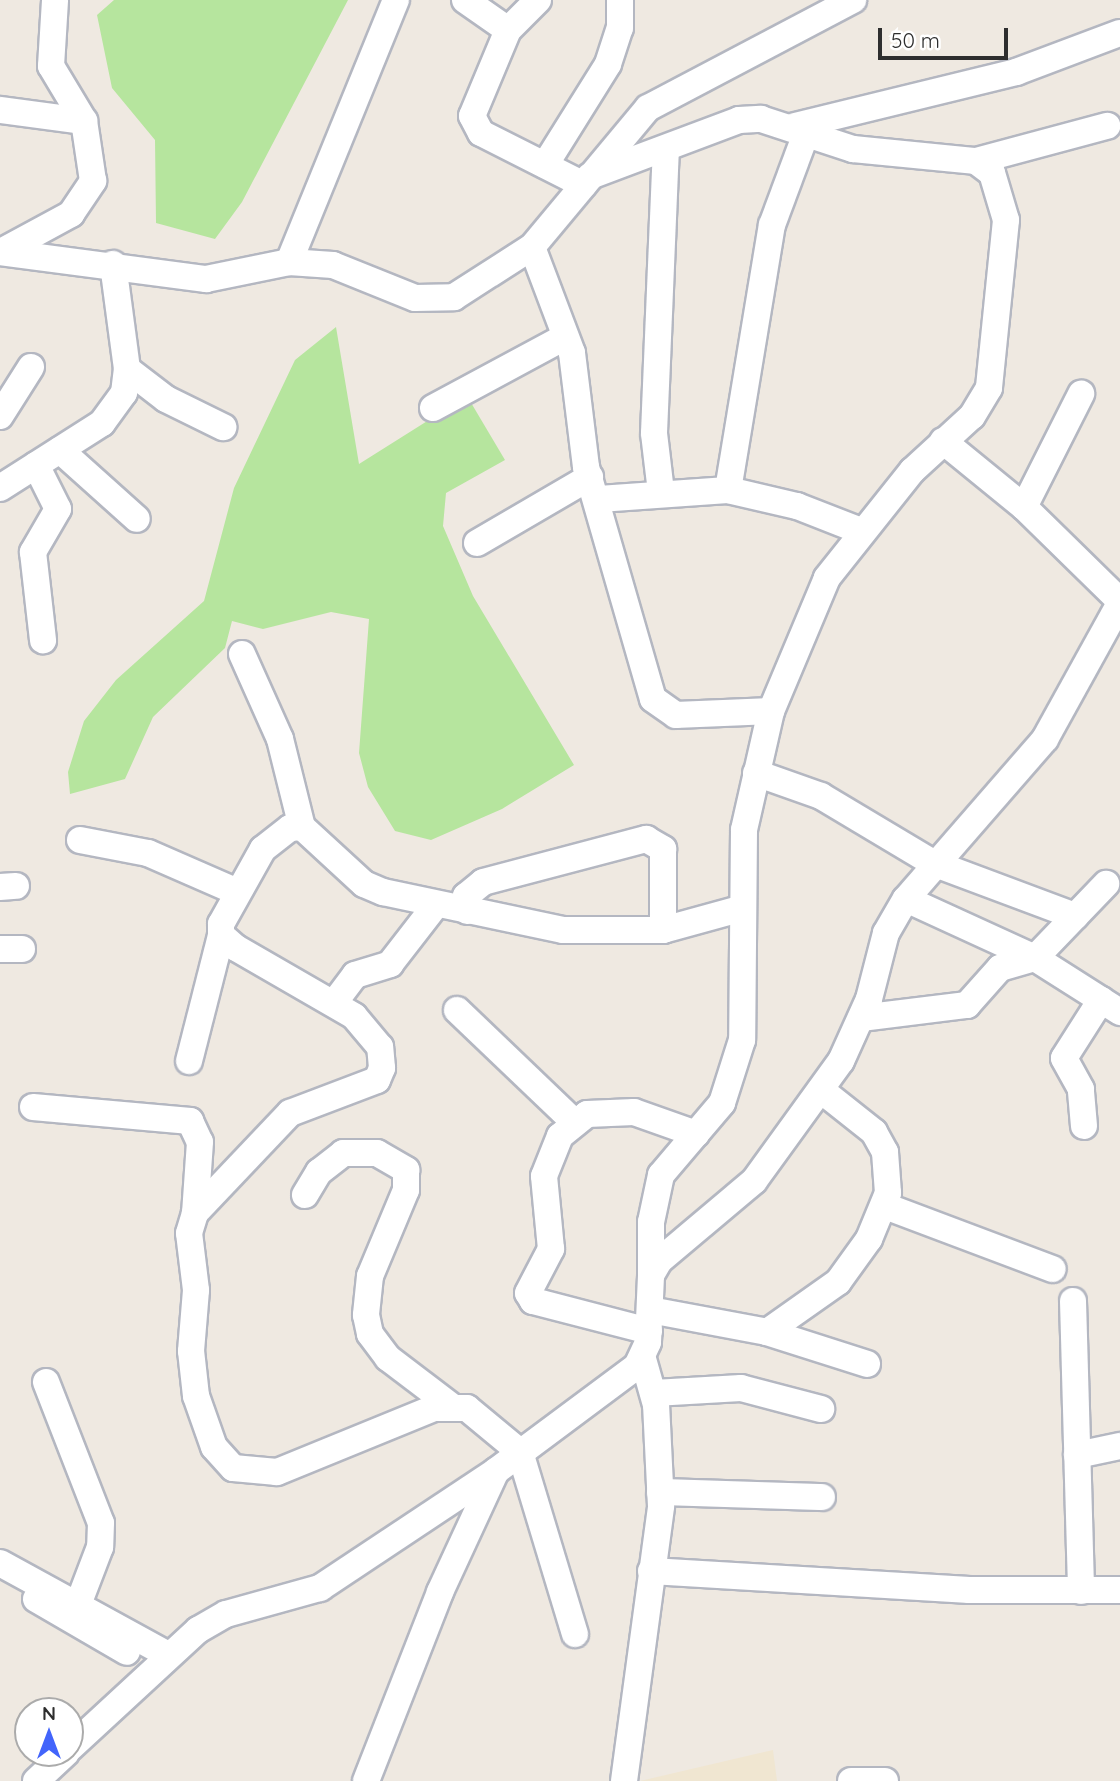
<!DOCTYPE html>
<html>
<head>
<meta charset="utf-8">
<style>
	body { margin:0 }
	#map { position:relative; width:1120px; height:1781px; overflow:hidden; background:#efe9e1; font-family:Quicksand,sans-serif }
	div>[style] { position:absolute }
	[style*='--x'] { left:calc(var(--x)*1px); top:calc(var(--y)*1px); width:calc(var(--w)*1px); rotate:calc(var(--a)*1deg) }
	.education>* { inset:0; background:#f0e6d1 }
	.green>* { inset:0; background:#b6e59e }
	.roads { filter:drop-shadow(2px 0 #b4b7c1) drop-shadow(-2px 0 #b4b7c1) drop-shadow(0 2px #b4b7c1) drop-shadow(0 -2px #b4b7c1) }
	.minor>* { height:26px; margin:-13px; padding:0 13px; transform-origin:13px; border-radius:13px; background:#fff }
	span { translate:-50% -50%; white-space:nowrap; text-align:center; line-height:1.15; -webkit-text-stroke:7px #fff; paint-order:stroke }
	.north { position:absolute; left:14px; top:1697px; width:70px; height:70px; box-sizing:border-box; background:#fff; border:2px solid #ababab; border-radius:50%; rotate:0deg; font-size:19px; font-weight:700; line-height:28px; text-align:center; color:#2e2e2e }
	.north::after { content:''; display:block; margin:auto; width:24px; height:32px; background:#4264fb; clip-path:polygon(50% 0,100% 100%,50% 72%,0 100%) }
	.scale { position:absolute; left:878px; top:28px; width:130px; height:32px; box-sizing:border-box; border:4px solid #2e2e2e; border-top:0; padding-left:9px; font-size:21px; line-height:24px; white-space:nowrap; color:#2e2e2e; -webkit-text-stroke:5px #fff; paint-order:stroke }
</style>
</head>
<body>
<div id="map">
	<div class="education">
		<i style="clip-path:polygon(773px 1750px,777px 1781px,640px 1781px)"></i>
	</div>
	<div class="green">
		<i style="clip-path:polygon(114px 0,348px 0,242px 202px,215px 239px,156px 223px,155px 140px,112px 88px,97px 15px)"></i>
		<i style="clip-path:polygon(336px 327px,359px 464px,467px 396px,505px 460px,446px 493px,443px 526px,473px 596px,574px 765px,502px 809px,431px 840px,395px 831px,368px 787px,359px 753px,369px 619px,331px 612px,263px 629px,232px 621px,225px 648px,153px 717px,125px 779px,70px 794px,68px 772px,84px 721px,116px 680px,204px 601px,234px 488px,295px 360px)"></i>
	</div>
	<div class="roads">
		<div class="minor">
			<i style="--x:465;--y:0;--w:52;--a:34.9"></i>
			<i style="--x:538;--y:0;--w:42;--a:135"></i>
			<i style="--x:508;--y:30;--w:93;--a:112.7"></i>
			<i style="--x:472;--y:116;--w:19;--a:62"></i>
			<i style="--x:481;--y:133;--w:115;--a:26.8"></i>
			<i style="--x:0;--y:110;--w:85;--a:7.5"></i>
			<i style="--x:795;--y:126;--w:228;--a:-13.7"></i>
			<i style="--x:1016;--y:72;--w:111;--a:-20.6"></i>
			<i style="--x:976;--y:161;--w:136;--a:-15"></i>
			<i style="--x:545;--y:165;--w:119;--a:-58"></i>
			<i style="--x:608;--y:64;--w:38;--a:-72"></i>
			<i style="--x:620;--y:28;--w:28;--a:-90"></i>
			<i style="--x:590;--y:176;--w:159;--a:-20.6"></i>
			<i style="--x:739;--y:120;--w:22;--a:-3"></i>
			<i style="--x:761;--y:119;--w:97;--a:18.1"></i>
			<i style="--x:853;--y:149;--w:124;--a:5.6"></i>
			<i style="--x:976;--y:161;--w:20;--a:37"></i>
			<i style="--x:992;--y:173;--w:49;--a:73.4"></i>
			<i style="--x:1006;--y:220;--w:169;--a:95.8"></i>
			<i style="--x:989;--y:388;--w:33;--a:121"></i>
			<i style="--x:972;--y:416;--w:81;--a:137.5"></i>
			<i style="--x:912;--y:471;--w:137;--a:128.5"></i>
			<i style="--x:827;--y:578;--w:144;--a:112.8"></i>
			<i style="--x:771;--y:711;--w:122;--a:102.8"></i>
			<i style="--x:744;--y:830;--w:210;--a:90.5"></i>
			<i style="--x:742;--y:1040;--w:66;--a:107.6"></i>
			<i style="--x:722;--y:1103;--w:94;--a:130.3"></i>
			<i style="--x:661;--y:1175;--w:48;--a:102"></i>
			<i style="--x:651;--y:1222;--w:53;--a:90"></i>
			<i style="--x:532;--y:247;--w:113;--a:69.3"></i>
			<i style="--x:572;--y:353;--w:115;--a:83"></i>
			<i style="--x:586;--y:467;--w:241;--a:73.9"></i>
			<i style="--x:653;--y:699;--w:28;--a:35"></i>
			<i style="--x:676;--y:715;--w:95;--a:-2.4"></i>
			<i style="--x:0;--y:252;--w:208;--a:7.5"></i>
			<i style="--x:206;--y:279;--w:85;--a:-11.6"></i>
			<i style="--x:289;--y:262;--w:44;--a:3.9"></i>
			<i style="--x:333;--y:265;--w:88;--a:21.9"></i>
			<i style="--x:415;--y:298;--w:39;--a:-1"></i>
			<i style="--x:454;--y:297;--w:93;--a:-32.7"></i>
			<i style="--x:532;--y:247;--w:181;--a:-50.2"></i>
			<i style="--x:648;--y:108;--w:232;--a:-27.8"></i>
			<i style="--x:1;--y:252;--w:80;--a:-28.5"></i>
			<i style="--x:71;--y:214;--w:40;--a:-56"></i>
			<i style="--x:93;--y:181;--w:61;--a:-98.5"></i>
			<i style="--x:84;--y:121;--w:64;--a:-121"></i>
			<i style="--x:51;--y:66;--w:66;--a:-86.5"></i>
			<i style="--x:289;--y:262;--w:283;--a:-67.8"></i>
			<i style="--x:127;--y:369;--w:49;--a:37.6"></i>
			<i style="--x:166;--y:399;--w:64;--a:26.2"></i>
			<i style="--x:433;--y:408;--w:150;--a:-28.3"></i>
			<i style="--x:0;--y:416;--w:58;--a:-57.7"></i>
			<i style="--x:943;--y:441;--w:104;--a:39.2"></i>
			<i style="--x:1024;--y:507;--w:134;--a:44.4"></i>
			<i style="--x:60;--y:450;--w:103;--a:41.9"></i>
			<i style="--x:36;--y:465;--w:49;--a:63.4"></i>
			<i style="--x:58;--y:509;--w:50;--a:120.2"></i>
			<i style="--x:33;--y:552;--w:89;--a:83.5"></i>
			<i style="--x:0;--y:488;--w:121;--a:-32.5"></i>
			<i style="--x:102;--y:423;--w:37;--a:-54"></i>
			<i style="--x:124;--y:393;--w:24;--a:-83"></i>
			<i style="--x:127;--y:369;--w:106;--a:-97.6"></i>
			<i style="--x:728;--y:490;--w:269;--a:-80.6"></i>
			<i style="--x:772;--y:225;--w:100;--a:-69.6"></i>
			<i style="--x:661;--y:492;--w:59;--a:-96.8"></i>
			<i style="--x:654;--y:433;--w:283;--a:-87.6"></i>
			<i style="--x:599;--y:499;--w:129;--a:-4"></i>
			<i style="--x:728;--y:490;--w:71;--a:13.1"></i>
			<i style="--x:797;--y:506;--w:69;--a:21.3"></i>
			<i style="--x:1024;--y:507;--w:127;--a:-63.2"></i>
			<i style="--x:477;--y:543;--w:131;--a:-30.3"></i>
			<i style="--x:242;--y:654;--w:93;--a:65.9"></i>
			<i style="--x:280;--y:739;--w:91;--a:76"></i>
			<i style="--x:756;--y:773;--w:69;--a:19.5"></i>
			<i style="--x:821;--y:796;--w:131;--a:30.9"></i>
			<i style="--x:933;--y:863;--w:152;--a:20.5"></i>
			<i style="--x:80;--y:840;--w:69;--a:10.8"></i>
			<i style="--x:148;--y:853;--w:95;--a:23.6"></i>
			<i style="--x:0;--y:887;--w:16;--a:-4"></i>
			<i style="--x:906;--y:899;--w:142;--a:24.6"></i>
			<i style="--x:1035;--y:958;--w:101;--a:32.4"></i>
			<i style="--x:467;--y:911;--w:15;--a:-94"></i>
			<i style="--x:466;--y:896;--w:22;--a:-39"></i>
			<i style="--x:483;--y:882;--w:169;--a:-14.8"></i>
			<i style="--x:646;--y:839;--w:20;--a:30"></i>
			<i style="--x:663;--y:849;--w:81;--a:90"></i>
			<i style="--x:0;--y:949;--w:22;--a:0"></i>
			<i style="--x:334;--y:1003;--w:35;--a:-53"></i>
			<i style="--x:355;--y:975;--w:37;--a:-17"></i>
			<i style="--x:390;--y:964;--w:73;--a:-52.2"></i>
			<i style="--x:457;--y:1010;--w:159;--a:43.7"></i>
			<i style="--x:861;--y:1018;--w:107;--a:-7"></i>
			<i style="--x:967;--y:1005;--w:50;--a:-48.3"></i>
			<i style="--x:1000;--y:968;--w:36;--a:-16"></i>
			<i style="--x:1035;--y:958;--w:103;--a:-46.2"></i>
			<i style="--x:189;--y:1061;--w:130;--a:-75.7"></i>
			<i style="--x:33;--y:1107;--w:158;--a:5.1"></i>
			<i style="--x:190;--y:1121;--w:23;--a:65"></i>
			<i style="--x:200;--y:1142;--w:71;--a:94"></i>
			<i style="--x:1084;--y:1126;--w:37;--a:-95"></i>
			<i style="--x:1081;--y:1089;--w:35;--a:-119"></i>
			<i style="--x:1064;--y:1058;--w:69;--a:-57.5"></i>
			<i style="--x:305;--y:1195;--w:27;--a:-59"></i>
			<i style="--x:319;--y:1172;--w:31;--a:-38"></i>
			<i style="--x:343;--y:1153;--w:34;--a:0"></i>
			<i style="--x:377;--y:1153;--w:34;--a:30"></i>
			<i style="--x:406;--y:1170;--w:20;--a:90"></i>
			<i style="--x:406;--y:1190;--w:93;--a:112.7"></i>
			<i style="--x:370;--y:1276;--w:39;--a:96"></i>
			<i style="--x:366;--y:1315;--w:19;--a:78"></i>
			<i style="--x:370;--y:1334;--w:30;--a:53"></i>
			<i style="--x:388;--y:1358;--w:78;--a:37.2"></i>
			<i style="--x:885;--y:1206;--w:179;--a:20.6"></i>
			<i style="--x:1073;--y:1301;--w:290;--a:88.4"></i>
			<i style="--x:650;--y:1310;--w:119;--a:10.6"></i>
			<i style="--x:767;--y:1332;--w:105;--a:17.7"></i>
			<i style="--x:649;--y:1331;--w:120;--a:-165.5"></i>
			<i style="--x:533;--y:1301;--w:9;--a:-122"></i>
			<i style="--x:528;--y:1293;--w:50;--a:-62.4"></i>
			<i style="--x:551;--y:1249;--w:73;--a:-95.5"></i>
			<i style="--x:544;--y:1176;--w:43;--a:-68.2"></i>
			<i style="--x:560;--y:1136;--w:35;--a:-39"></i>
			<i style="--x:587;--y:1114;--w:47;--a:-2.4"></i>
			<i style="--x:634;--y:1112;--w:66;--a:19.5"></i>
			<i style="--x:767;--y:1332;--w:87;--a:-35.2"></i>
			<i style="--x:838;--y:1282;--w:53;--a:-54.2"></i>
			<i style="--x:869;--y:1239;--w:50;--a:-67.6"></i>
			<i style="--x:888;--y:1193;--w:41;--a:-94.2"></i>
			<i style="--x:885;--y:1152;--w:23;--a:-119"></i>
			<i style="--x:874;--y:1132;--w:68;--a:-141.6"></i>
			<i style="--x:46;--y:1382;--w:151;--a:68.7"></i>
			<i style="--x:101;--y:1523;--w:24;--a:92"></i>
			<i style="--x:100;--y:1547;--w:59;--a:110.9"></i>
			<i style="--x:654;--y:1393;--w:87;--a:-3.3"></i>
			<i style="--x:741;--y:1388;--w:83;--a:14.7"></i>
			<i style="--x:1077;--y:1455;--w:44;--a:-11.8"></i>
			<i style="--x:660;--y:1492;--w:162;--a:1.8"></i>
			<i style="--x:0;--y:1563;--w:192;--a:28.7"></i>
			<i style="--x:651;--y:1571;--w:319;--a:3.4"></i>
			<i style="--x:969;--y:1590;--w:151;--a:0"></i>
			<i style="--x:36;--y:1599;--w:105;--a:30.2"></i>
			<i style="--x:575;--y:1634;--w:190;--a:-106.8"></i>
			<i style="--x:520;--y:1452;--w:69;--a:-140.3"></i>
			<i style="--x:467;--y:1408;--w:33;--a:180"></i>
			<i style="--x:434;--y:1408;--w:170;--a:157.8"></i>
			<i style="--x:277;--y:1472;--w:44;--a:-174.8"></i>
			<i style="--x:233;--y:1468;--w:28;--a:-132"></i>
			<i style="--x:214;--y:1447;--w:54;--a:-109.4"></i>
			<i style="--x:196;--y:1396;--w:45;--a:-96.3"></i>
			<i style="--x:191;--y:1351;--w:61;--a:-85.3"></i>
			<i style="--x:196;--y:1290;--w:57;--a:-97"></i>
			<i style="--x:189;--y:1233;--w:21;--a:-73"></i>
			<i style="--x:195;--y:1213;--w:138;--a:-46.5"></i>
			<i style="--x:290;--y:1113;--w:93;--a:-20.8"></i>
			<i style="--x:377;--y:1080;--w:13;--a:-67"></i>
			<i style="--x:382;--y:1068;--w:21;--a:-95"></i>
			<i style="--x:380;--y:1047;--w:40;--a:-130"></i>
			<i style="--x:354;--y:1016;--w:136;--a:-150"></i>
			<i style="--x:236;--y:948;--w:20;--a:-139"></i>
			<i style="--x:221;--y:935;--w:11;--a:-90"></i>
			<i style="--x:221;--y:924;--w:86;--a:-60.8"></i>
			<i style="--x:263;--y:849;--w:34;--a:-38"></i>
			<i style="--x:290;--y:828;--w:12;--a:-5"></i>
			<i style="--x:302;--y:827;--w:84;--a:42.6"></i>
			<i style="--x:364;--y:884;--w:21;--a:23"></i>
			<i style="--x:383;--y:892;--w:184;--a:11.9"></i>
			<i style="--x:563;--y:930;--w:100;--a:0"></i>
			<i style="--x:663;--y:930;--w:83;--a:-15.4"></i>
			<i style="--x:70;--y:1748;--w:174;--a:-42.7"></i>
			<i style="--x:198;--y:1630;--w:32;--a:-30"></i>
			<i style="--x:226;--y:1614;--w:98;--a:-15.5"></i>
			<i style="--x:320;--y:1588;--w:211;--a:-33.6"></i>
			<i style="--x:496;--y:1471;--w:176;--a:-36.7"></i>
			<i style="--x:637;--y:1366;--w:26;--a:-65"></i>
			<i style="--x:648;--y:1342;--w:67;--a:-87.4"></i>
			<i style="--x:651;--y:1275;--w:16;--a:-60"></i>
			<i style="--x:659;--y:1261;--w:124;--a:-40.1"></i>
			<i style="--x:754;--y:1181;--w:148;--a:-54.1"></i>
			<i style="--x:841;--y:1061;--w:68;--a:-65.7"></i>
			<i style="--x:869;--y:999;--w:68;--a:-75.6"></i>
			<i style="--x:886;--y:933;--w:39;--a:-60"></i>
			<i style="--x:906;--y:899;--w:212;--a:-49"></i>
			<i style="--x:1045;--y:739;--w:155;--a:-61.1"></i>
			<i style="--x:36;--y:1781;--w:41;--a:-43"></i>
			<i style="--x:366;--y:1781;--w:203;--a:-68.6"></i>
			<i style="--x:440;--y:1592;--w:133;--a:-65.2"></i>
			<i style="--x:624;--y:1781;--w:277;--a:-82.3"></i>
			<i style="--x:661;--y:1506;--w:101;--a:-92.8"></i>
			<i style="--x:656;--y:1405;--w:48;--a:-105.8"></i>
			<i style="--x:851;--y:1781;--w:34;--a:0"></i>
		</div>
	</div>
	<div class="north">N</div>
	<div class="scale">50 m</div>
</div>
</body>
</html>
